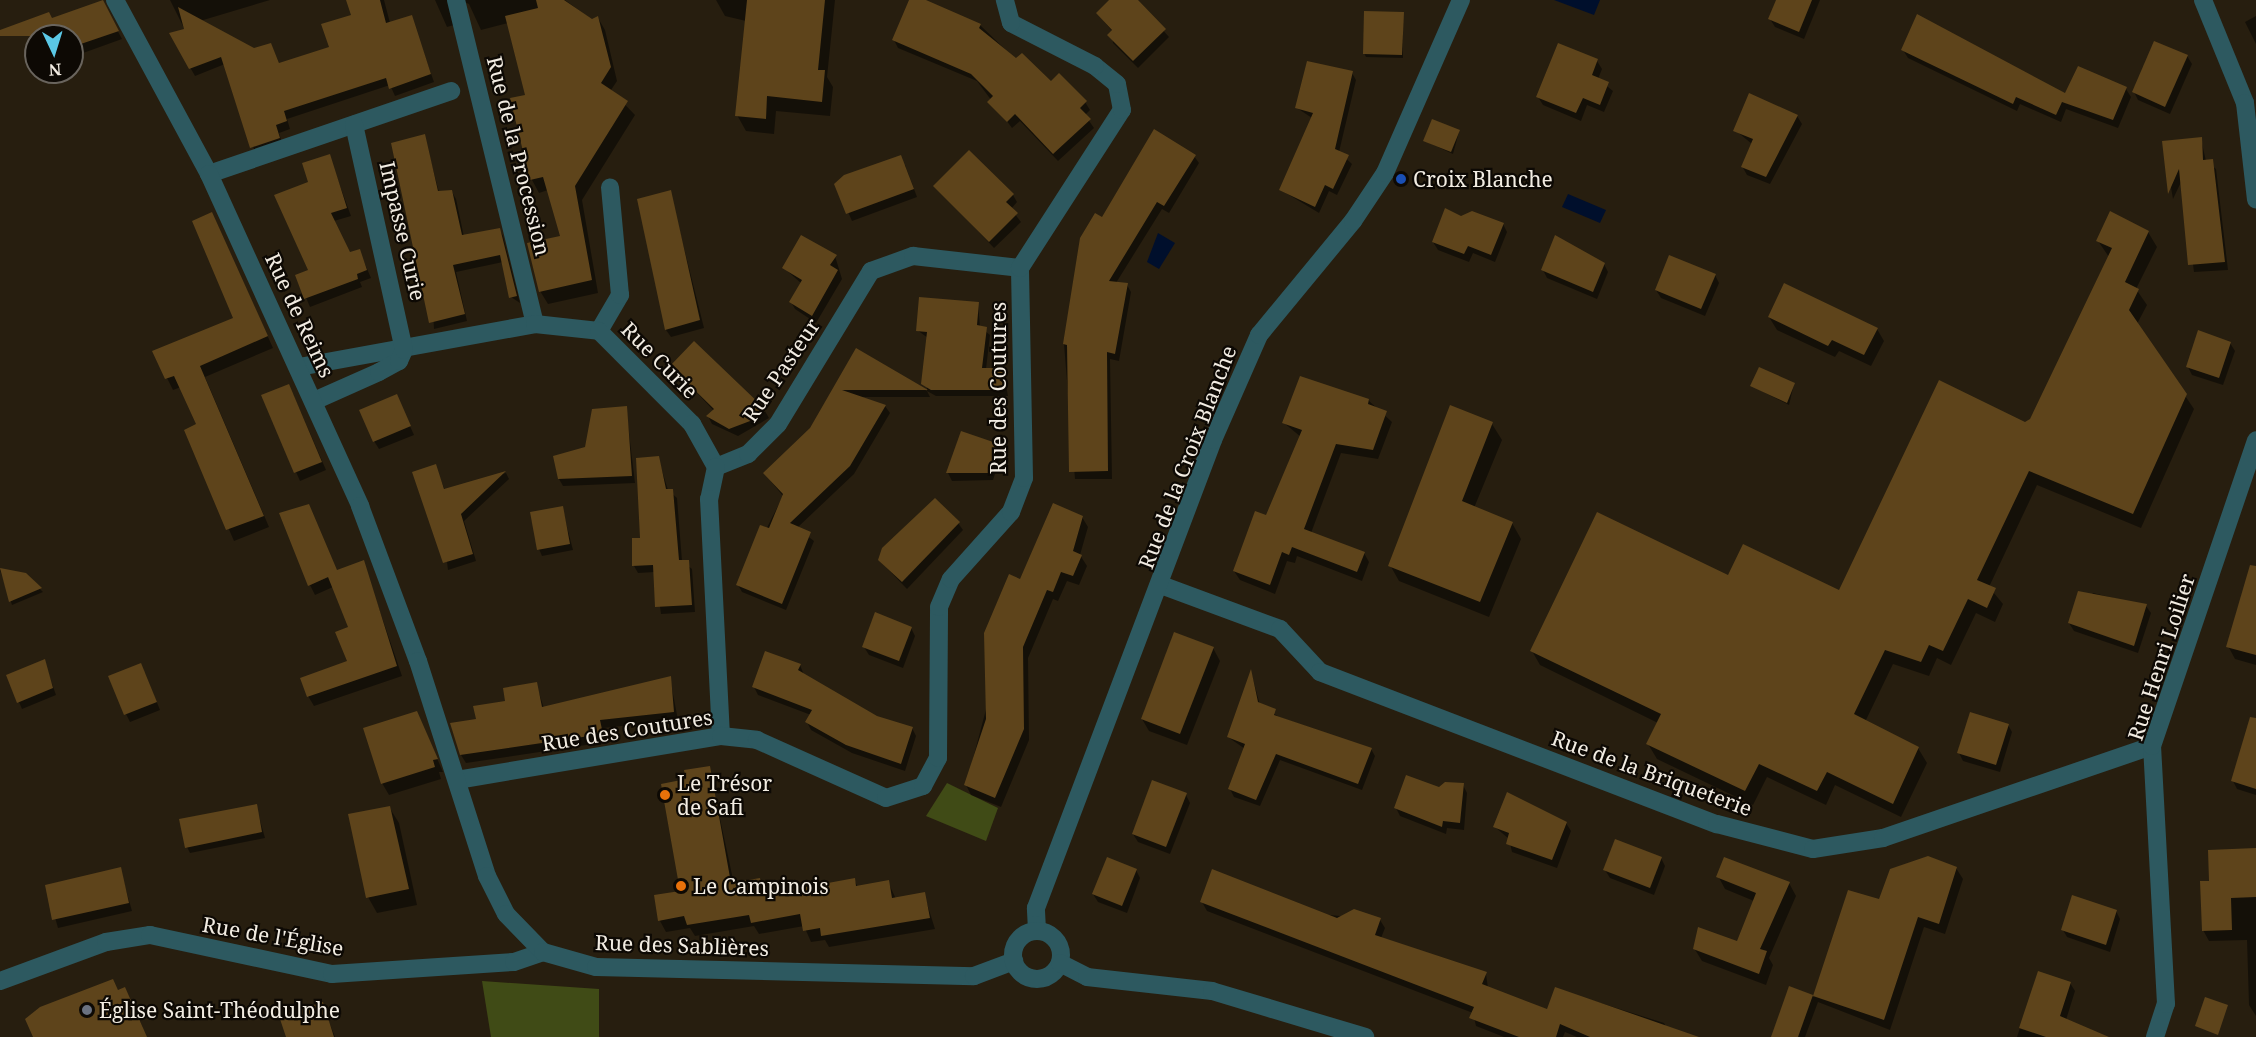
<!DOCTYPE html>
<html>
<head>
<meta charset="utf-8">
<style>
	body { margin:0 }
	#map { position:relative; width:2256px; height:1037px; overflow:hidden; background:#271e0f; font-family:"Noto Serif",serif }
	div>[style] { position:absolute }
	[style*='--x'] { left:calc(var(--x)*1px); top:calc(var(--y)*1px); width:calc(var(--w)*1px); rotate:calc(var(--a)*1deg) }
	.green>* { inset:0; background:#404b16 }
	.water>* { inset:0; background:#000f2c }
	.shadow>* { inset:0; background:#0007 }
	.building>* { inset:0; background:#5e441b }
	.minor>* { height:18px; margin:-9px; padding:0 9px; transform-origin:9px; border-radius:9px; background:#2d5960 }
	.tertiary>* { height:18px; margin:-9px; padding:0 9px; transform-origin:9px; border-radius:9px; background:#2d5960 }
	.tertiary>.ring { margin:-9px; padding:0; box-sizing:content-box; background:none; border:18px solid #2d5960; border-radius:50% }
	.dots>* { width:16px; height:16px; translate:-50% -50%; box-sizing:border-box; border:3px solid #0d0904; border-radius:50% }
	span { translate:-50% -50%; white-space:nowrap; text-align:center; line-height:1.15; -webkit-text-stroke:4.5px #0d0904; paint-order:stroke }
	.street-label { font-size:21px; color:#f2ece2 }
	.poi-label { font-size:21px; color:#f2ece2 }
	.left { translate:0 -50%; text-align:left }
	.north { position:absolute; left:24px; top:24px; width:60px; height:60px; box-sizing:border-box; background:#0d0904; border:2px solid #69645d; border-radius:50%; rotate:176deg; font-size:16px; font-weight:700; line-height:24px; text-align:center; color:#f2ece2 }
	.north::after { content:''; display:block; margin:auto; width:21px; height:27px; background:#5bc8e6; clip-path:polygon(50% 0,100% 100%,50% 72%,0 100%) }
</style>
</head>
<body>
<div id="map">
	<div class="green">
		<i style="clip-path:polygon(947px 783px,998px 808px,986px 841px,926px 816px)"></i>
		<i style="clip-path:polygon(482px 981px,599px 989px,599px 1037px,491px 1037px)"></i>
	</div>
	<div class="water">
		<i style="clip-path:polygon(1554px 0,1600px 0,1594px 15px)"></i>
		<i style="clip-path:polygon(1568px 194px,1606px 210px,1600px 223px,1562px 207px)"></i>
		<i style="clip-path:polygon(1158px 233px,1175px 243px,1159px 269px,1147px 262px)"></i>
	</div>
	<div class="shadow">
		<i style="clip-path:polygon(170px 0,270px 0,200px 21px,254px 50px,271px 44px,280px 65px,331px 48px,352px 16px,348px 0,384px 0,390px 23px,411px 17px,434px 82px,395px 96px,390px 85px,287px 119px,290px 129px,279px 133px,283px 146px,256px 155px,225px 64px,195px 76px,171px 34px,185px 30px)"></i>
		<i style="clip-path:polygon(435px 0,565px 0,592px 20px,598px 18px,605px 30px,617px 81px,611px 90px,635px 115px,582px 200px,598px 293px,548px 304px,540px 291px,562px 237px,548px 190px,539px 193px,532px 180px,512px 100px,526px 96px,508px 23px,481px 30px,469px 4px,462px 1px,454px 25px,447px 27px)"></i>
		<i style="clip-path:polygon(716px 0,835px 0,827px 77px,833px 87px,830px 116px,776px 111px,774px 134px,746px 131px,737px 115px,746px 21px,725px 16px)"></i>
		<i style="clip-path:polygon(910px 0,980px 25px,1016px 60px,1085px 102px,1090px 110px,1085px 115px,1094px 128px,1058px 161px,1020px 121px,1012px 128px,977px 81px,898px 48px,894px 40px)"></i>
		<i style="clip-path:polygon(1111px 0,1136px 0,1169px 37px,1138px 68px,1113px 43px,1112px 31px,1097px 13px)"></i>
		<i style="clip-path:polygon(1778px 0,1820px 0,1804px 39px,1775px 27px,1770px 19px)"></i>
		<i style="clip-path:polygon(102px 2px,122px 39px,72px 57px,72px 36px,57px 36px)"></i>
		<i style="clip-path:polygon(1403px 14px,1403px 58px,1366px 57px,1364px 53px)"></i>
		<i style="clip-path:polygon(2256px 16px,2256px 44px,2245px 22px)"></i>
		<i style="clip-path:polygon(1903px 50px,2065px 95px,2079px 68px,2126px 89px,2131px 97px,2118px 128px,2066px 109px,2061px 122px,2020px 104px,2017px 111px,1908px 58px)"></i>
		<i style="clip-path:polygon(2187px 56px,2192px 64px,2170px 114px,2138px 100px,2134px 92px)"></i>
		<i style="clip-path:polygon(1597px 61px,1602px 69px,1598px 79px,1613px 91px,1604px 112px,1587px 105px,1581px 121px,1543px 105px,1538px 97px)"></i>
		<i style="clip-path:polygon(1352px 73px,1356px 80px,1339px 152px,1352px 164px,1337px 195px,1329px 191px,1319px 213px,1281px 190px,1312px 118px,1297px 108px)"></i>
		<i style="clip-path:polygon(1797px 116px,1802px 124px,1770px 184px,1747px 175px,1742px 166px,1752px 144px,1735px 130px)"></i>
		<i style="clip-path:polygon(1459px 132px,1453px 154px,1425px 141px)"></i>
		<i style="clip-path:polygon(424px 136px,439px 192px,452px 192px,456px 199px,464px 237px,499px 229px,503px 236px,520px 303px,511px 297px,503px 262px,456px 272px,467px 321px,434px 329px)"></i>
		<i style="clip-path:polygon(2201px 139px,2206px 161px,2216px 169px,2228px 270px,2194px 272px,2182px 180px,2173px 199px,2163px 142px)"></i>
		<i style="clip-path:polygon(329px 156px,351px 216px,334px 221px,350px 254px,359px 250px,371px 278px,360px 282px,362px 287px,310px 307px,297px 276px,311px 271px,310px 183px)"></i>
		<i style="clip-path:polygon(1194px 156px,1199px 163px,1169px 213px,1162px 209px,1116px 283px,1127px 285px,1131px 292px,1119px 361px,1110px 359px,1112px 479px,1075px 479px,1064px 344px,1103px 219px)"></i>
		<i style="clip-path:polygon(905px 165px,917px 197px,852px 221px,836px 184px)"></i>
		<i style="clip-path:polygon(935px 186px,1013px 195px,1017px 202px,1011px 209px,1021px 222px,994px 248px)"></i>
		<i style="clip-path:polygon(670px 192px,704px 328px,671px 337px,666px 330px)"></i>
		<i style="clip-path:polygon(212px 214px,273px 348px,205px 377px,269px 527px,234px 541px,186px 430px,198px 425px,181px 387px,173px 390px,154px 352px,235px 319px)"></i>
		<i style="clip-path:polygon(1461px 217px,1503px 224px,1507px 232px,1495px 262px,1473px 253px,1469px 262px,1438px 250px,1433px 242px)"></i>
		<i style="clip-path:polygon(2148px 232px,2157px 247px,2136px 289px,2147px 305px,2137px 324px,2194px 409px,2141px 528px,2037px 485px,1989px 587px,2003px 604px,1995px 622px,1976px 613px,1951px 665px,1937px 658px,1929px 676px,1893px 664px,1865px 722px,1918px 748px,1927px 763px,1901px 817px,1835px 785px,1826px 805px,1767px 777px,1753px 805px,1657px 759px,1648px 744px,1658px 723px,1540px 665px,1532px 651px,1728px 577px,1840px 592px,2031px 420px,2109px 257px,2098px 241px)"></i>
		<i style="clip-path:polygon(835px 256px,842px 279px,816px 323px,795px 309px,791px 302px,802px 284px,784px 268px)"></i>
		<i style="clip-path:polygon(1604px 264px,1608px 272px,1597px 299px,1547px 278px,1543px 270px)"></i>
		<i style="clip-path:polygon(1715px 275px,1719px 283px,1705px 316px,1661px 298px,1656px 290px)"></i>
		<i style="clip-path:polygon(978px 303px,980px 327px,990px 335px,986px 369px,1003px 369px,1008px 396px,936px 396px,927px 391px,930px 397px,859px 397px,885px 406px,890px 413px,854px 474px,797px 528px,814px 541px,786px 610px,742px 592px,738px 585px,783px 496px,764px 473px,811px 429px,856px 350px,927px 391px,928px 338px,917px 330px)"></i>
		<i style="clip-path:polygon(1769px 317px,1877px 329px,1884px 341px,1871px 366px,1839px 351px,1835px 357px,1777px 330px)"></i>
		<i style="clip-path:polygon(2230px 343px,2235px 351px,2223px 385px,2192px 375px,2188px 367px)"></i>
		<i style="clip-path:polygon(672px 366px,765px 411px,769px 418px,738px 436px,712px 424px,708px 416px,714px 411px)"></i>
		<i style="clip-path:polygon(1794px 384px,1789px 405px,1752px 386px)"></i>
		<i style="clip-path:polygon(293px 394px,326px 470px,300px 481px,263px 396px)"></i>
		<i style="clip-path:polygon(1368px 400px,1392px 422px,1378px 459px,1341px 453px,1311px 533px,1364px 553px,1369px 562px,1362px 581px,1297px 556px,1295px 563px,1287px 561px,1275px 594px,1240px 580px,1234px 571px,1266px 517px,1301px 437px,1284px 423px)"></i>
		<i style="clip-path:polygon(400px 404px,414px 435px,379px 449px,374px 441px)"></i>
		<i style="clip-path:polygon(626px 408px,635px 483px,563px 486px,559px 479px)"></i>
		<i style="clip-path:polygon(1492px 424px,1502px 440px,1474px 508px,1512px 523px,1521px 539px,1489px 617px,1399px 581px,1390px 565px)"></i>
		<i style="clip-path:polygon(998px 445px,1002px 453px,993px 480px,952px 481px,948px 473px)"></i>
		<i style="clip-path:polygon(658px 458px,668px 490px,677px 498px,682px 561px,692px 569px,695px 612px,661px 614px,655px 572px,638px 573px,634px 566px,633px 539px,642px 539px)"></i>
		<i style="clip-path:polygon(435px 466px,445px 490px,506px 473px,509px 479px,464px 521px,476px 561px,448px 570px)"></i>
		<i style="clip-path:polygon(562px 508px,573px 550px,542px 556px,539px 549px)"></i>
		<i style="clip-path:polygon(1082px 517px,1088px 527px,1080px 555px,1087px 566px,1079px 585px,1067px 581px,1058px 601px,1053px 599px,1028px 658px,1029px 740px,1001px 807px,971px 795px,966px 785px,1020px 581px)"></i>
		<i style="clip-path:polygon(958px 523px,963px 530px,907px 589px,879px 560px)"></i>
		<i style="clip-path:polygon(363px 562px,402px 676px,314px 706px,308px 696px,349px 662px,350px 628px,333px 587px,315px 595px,310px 585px)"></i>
		<i style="clip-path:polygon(0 570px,25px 574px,43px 592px,12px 605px)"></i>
		<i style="clip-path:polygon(2093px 593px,2146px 606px,2151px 613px,2138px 653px,2074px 631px,2069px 623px)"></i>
		<i style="clip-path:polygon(2256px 610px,2256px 665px,2235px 659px,2228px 646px)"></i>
		<i style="clip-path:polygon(911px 628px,915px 636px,903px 668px,869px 655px,864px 647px)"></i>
		<i style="clip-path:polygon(1213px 648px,1220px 661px,1187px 745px,1149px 731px,1142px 719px)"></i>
		<i style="clip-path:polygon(44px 661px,56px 695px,22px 709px,19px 702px)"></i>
		<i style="clip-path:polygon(800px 665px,804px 675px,877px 717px,912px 728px,916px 736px,905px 771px,852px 753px,811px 730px,807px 722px,811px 715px,758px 695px,754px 687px)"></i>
		<i style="clip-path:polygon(1251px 672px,1260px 705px,1279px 717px,1371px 749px,1375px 756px,1362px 790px,1280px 760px,1260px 806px,1234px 797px,1230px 789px,1245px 749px,1228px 737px)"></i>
		<i style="clip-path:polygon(145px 673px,160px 710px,130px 722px,126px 714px)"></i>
		<i style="clip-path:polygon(670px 678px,678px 720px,603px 728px,606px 742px,466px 763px,461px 755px,477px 720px,536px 684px,544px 708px)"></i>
		<i style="clip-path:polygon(417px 713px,443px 772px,439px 772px,441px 779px,389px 795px,382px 783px)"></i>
		<i style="clip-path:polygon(2008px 725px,2012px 732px,2000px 772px,1963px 761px,1959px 753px)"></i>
		<i style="clip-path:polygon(2256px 739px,2256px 795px,2237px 789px,2233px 781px)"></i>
		<i style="clip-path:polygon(709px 767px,734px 884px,759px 880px,767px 895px,854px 880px,858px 887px,888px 882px,896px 899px,924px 894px,935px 929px,829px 947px,825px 940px,811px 942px,804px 926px,759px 934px,754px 926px,695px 936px,690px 928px,666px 932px,660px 921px,682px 892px,687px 780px)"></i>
		<i style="clip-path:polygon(1463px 785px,1467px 793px,1464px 830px,1447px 828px,1446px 834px,1400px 816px,1396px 808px)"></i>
		<i style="clip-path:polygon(1186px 795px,1190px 803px,1170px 854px,1138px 842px,1133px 834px)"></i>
		<i style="clip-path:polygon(256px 806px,265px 838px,190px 853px,187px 847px)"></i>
		<i style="clip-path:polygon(389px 807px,399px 823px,417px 905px,377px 913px,368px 897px)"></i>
		<i style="clip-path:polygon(1566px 823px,1571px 831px,1557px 868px,1512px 852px,1509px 839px,1495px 827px)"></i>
		<i style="clip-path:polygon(2256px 849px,2256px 1016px,2249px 1005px,2247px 940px,2209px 941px,2203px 930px,2210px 882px)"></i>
		<i style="clip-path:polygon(1661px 858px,1665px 866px,1654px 895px,1610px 878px,1605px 870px)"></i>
		<i style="clip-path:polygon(1956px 868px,1963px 879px,1945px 934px,1924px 927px,1890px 1030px,1818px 1002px,1805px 1037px,1773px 1037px,1790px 988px,1814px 997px,1849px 892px,1880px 901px)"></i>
		<i style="clip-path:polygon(120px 869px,132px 911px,58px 928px,46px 886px)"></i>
		<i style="clip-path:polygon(1136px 870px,1140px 878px,1127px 913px,1098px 902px,1093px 894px)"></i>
		<i style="clip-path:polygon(1718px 876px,1789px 883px,1796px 896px,1769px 958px,1773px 965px,1766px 985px,1702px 961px,1694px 948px,1738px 943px,1754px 901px,1725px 889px)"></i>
		<i style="clip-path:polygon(1202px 902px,1380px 920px,1385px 928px,1381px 938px,1486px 974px,1488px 988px,1548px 1010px,1556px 989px,1664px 1023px,1671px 1037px,1577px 1037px,1565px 1032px,1563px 1037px,1504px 1037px,1476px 1026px,1473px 1013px,1207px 911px)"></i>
		<i style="clip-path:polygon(2116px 911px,2120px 919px,2110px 952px,2067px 937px,2063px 930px)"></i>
		<i style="clip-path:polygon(2038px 973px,2070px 983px,2075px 991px,2066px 1020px,2075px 1037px,2017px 1037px)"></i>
		<i style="clip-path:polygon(113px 981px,119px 992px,125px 989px,143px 1028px,119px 1037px,34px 1037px)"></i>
		<i style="clip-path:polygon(322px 1004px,335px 1037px,287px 1037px)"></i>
	</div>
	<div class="building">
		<i style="clip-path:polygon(103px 0,119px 31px,72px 47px,72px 36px,0 36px,0 30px,49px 12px,52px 18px)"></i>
		<i style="clip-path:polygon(346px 0,380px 0,386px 23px,412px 15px,431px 74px,389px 89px,386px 78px,284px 111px,287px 121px,276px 125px,280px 138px,250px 148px,221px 57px,189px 69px,169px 33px,184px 29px,178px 7px,254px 48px,271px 43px,279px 63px,329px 47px,321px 24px,351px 15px)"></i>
		<i style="clip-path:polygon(536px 0,564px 0,592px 19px,598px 16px,611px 67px,601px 83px,628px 101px,575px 186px,592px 280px,539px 292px,527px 243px,560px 236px,543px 177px,530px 180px,510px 98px,525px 95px,505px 16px,538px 8px)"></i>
		<i style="clip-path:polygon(747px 0,825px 0,818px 70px,825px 70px,822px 102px,767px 96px,766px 119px,735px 116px)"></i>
		<i style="clip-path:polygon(909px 0,926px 0,981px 24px,979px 28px,1016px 58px,1022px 53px,1051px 81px,1059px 73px,1087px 101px,1080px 108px,1091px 119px,1053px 154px,1015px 114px,1007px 122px,987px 102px,993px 96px,971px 74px,892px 40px)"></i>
		<i style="clip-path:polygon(1109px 0,1138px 0,1166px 29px,1133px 61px,1107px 35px,1112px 30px,1096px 13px)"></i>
		<i style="clip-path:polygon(1776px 0,1812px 0,1799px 32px,1768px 19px)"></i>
		<i style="clip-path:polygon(1364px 11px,1404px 12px,1402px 55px,1363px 54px)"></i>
		<i style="clip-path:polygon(1917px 14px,2065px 93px,2078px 66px,2127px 87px,2113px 120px,2062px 102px,2056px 115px,2016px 97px,2013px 104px,1901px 50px)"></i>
		<i style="clip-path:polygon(2154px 41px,2188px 55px,2165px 107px,2132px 92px)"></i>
		<i style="clip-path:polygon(1558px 43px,1598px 59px,1592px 75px,1609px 82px,1600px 105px,1583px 98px,1576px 113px,1536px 97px)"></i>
		<i style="clip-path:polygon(1307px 61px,1353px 71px,1335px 149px,1349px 155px,1333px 189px,1325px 185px,1315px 207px,1279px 190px,1313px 113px,1295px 108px)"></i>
		<i style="clip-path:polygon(1749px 93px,1798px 115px,1766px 177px,1741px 167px,1753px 139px,1733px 131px)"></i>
		<i style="clip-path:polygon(1432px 119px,1460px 130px,1451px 152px,1423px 141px)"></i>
		<i style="clip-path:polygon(1154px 129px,1196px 155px,1164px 206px,1157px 202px,1109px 281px,1128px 283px,1115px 354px,1107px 352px,1108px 471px,1069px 472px,1067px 345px,1063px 344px,1080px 238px,1095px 213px,1102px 217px)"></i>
		<i style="clip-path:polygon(425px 134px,438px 191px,452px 190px,462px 235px,500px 228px,517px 296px,509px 298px,500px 255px,453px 265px,465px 314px,429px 323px,391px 143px)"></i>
		<i style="clip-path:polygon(2202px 137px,2203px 160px,2213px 159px,2225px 262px,2188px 265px,2179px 169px,2168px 194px,2162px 141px)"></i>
		<i style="clip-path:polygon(969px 150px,1014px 194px,1006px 202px,1018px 213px,989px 242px,933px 186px)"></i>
		<i style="clip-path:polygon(330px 154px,347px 208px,331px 213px,350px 252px,360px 249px,367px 270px,357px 274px,358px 279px,304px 299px,295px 275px,308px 270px,274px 195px,308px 182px,302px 163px)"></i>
		<i style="clip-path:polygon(901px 155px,914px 189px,846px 214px,834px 184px,844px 175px)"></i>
		<i style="clip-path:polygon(671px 190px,700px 320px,665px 330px,637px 199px)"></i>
		<i style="clip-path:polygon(1445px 208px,1461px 216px,1472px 211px,1504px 223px,1491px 255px,1468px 246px,1464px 254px,1432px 242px)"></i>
		<i style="clip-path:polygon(2110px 211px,2149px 231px,2125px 282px,2139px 289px,2129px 310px,2187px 394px,2133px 514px,2029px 471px,1977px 580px,1996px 588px,1987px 608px,1968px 599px,1943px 651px,1929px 645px,1921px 662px,1885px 650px,1854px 714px,1919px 747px,1893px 804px,1827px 772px,1817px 791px,1759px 764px,1745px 791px,1646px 744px,1661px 714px,1530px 651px,1597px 512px,1728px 575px,1743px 544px,1839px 590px,1939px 380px,2025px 422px,2030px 419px,2112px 248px,2096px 241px)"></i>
		<i style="clip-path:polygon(212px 212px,268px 336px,200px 366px,264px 516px,226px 530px,184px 430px,196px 424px,174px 376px,165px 379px,152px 351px,233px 318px,192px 221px)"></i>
		<i style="clip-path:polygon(801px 235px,837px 255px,830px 265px,838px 270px,812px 316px,789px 302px,802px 280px,782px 268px)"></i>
		<i style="clip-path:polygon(1555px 235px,1605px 263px,1593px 292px,1541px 270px)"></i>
		<i style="clip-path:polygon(1669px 255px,1716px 274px,1701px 309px,1655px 290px)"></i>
		<i style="clip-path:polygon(1784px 283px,1878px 328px,1864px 355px,1832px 340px,1828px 346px,1768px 317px)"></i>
		<i style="clip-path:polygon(919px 297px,979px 302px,977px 325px,987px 327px,982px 368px,1004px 368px,1005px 390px,931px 390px,921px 384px,927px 332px,916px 331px)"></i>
		<i style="clip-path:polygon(2198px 330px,2231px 342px,2219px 378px,2186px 367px)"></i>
		<i style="clip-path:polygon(694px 341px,766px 410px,758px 418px,729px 429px,706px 416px,714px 409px,670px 366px)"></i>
		<i style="clip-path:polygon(856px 348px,928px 390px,842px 390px,886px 405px,850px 466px,790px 523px,811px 532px,782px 604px,736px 585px,760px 525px,769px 528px,783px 494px,763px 473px,810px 428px)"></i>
		<i style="clip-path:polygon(1759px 367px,1795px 383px,1787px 403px,1750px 386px)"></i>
		<i style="clip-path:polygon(1300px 376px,1369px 399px,1368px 404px,1387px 411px,1373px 450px,1336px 444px,1304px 529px,1365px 552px,1357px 572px,1292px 547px,1289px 555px,1282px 552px,1270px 585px,1233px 571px,1255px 511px,1266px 515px,1302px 430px,1282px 423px)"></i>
		<i style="clip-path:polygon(289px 384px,322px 462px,294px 473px,261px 395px)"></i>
		<i style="clip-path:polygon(397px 394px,411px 426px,373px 442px,359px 410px)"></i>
		<i style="clip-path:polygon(1450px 405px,1493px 422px,1462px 501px,1513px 522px,1480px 602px,1388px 566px)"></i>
		<i style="clip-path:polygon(627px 406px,632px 476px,558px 479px,553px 456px,585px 447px,592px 409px)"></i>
		<i style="clip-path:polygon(961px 431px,999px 444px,988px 473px,946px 473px)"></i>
		<i style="clip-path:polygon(659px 456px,666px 489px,673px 489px,679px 560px,689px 560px,692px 605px,655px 607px,653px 565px,632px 566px,632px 538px,640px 538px,636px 458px)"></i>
		<i style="clip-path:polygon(436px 464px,444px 489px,506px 471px,461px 514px,473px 554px,443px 563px,412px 472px)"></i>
		<i style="clip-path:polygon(935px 498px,960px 522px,902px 582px,878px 560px,882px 548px)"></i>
		<i style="clip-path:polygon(1053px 503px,1083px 516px,1073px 551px,1082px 555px,1073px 576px,1061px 572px,1053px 592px,1047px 590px,1023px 647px,1024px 729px,995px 798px,964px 785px,986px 719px,984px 633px,1009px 574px,1020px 579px)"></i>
		<i style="clip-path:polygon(309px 504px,337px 570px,364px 560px,397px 666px,307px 697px,300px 678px,347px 661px,335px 632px,348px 627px,328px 577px,308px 586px,279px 513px)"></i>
		<i style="clip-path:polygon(563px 506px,570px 544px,537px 550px,530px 512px)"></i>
		<i style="clip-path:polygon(2250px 565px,2256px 566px,2256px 655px,2226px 647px)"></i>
		<i style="clip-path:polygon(0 568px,26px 573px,42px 588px,9px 602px)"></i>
		<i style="clip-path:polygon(2078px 591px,2147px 604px,2134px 646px,2068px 623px)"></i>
		<i style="clip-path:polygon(875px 612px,912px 627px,899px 661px,862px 647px)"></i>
		<i style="clip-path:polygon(1174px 632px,1214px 647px,1180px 734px,1141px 719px)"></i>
		<i style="clip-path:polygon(765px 651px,801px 664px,798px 670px,877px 716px,913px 727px,901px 764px,846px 745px,805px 722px,812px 710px,752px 687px)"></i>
		<i style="clip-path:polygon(45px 659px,53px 688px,17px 703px,6px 675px)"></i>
		<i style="clip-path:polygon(141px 663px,157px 702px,124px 715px,108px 676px)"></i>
		<i style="clip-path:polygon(1251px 669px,1258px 702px,1276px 709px,1274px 715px,1372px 748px,1358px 784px,1276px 754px,1256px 800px,1228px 789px,1245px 744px,1227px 737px)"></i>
		<i style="clip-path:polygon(671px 676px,674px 712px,600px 720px,603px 734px,460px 755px,450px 723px,476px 719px,473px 706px,505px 701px,503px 688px,537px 682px,542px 707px)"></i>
		<i style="clip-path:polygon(417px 711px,438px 759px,433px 760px,435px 767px,381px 784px,363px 728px)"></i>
		<i style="clip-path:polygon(1970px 712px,2009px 724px,1996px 765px,1957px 753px)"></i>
		<i style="clip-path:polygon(2250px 717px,2256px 718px,2256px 789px,2231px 781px)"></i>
		<i style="clip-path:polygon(710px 766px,731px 883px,760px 878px,763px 895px,855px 878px,856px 886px,889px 880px,892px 898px,925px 892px,930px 918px,821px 936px,820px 928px,803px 931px,800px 914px,751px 923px,749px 915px,687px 925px,684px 916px,658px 921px,654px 895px,680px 891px,661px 784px,686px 779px,684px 770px)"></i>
		<i style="clip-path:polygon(1406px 775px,1439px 787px,1445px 782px,1464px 783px,1460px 823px,1443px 821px,1442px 827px,1394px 808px)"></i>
		<i style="clip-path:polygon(1152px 780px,1187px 793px,1166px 847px,1132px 834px)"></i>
		<i style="clip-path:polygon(1507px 792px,1567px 822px,1552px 860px,1506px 844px,1509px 833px,1493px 827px)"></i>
		<i style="clip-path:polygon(257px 804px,262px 832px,185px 848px,179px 819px)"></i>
		<i style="clip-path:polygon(390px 806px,409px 889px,366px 898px,348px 814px)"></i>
		<i style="clip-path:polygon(1615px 839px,1662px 857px,1650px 888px,1603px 870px)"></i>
		<i style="clip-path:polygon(2256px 848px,2256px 897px,2231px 898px,2232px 930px,2202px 931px,2200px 881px,2209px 881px,2208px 850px)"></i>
		<i style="clip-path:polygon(1928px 856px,1957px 867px,1939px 924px,1918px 917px,1884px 1020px,1813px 996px,1848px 890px,1879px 899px,1890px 869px)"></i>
		<i style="clip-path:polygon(1107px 857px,1137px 869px,1122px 906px,1092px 894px)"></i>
		<i style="clip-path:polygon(1724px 857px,1790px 882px,1760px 949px,1767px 951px,1759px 974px,1693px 949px,1698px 927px,1737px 941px,1756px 893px,1716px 877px)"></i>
		<i style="clip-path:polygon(121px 867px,129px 903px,52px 920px,45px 885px)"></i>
		<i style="clip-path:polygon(1212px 869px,1337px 918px,1354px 909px,1381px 918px,1375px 935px,1487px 972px,1482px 984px,1547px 1009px,1555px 987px,1699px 1037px,1590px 1037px,1560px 1024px,1556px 1037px,1519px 1037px,1469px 1018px,1474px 1007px,1200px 902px)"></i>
		<i style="clip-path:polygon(2072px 895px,2117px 910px,2106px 945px,2061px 930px)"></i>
		<i style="clip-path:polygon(2038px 971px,2071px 982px,2060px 1016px,2109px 1037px,2046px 1037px,2019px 1028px)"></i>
		<i style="clip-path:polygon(113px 979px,118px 990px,125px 987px,147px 1037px,33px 1037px,25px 1019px,40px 1007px)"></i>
		<i style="clip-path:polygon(1789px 986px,1813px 995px,1798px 1037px,1771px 1037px)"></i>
		<i style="clip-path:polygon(2205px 997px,2228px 1005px,2218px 1035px,2195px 1026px)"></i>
		<i style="clip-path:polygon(323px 1002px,334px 1037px,286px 1037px,279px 1016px)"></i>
	</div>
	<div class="minor">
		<i style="--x:456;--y:0;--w:333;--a:76.3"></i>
		<i style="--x:2203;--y:0;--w:111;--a:67.8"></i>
		<i style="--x:2245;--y:103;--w:97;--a:83.5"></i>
		<i style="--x:209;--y:174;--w:256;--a:-18.9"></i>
		<i style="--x:599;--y:331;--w:42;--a:-59.7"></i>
		<i style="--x:620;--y:295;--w:108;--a:-95.3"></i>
		<i style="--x:299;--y:367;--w:240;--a:-10.3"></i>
		<i style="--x:535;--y:324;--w:64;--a:6.2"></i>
		<i style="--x:599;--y:331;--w:132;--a:45"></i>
		<i style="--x:692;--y:424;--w:49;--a:60.8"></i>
		<i style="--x:314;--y:401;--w:71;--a:-24"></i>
		<i style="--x:379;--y:372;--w:23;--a:-29"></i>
		<i style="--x:399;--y:361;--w:12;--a:-66"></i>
		<i style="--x:404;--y:350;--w:231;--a:-102.5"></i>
		<i style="--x:716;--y:467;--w:35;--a:-22"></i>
		<i style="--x:748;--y:454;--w:42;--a:-45"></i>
		<i style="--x:778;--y:424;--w:179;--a:-58.7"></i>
		<i style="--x:871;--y:271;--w:45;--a:-19.7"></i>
		<i style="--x:913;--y:256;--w:108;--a:6.4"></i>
		<i style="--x:716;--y:467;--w:33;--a:102"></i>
		<i style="--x:709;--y:499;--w:237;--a:87.1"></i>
		<i style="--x:1161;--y:585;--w:127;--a:20.3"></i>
		<i style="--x:1280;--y:629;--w:59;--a:47.1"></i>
		<i style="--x:1320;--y:672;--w:425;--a:21"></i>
		<i style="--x:1717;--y:824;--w:99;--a:14.6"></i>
		<i style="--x:1813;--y:849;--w:71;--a:-8.9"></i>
		<i style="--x:1883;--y:838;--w:284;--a:-18.9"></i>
		<i style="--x:457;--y:780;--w:268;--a:-9.5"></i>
		<i style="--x:721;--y:736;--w:36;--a:6"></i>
		<i style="--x:757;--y:740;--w:141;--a:24.2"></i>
		<i style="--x:886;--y:798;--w:39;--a:-18"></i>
		<i style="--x:923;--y:786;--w:32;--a:-62"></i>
		<i style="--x:938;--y:758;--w:151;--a:-89.6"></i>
		<i style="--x:939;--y:607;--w:30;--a:-67"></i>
		<i style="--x:951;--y:579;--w:90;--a:-48.2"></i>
		<i style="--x:1011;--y:512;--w:36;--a:-69"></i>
		<i style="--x:1024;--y:478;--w:210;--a:-91.1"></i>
		<i style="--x:1020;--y:268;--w:188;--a:-57.2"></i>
		<i style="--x:1122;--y:110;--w:26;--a:-101"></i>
		<i style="--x:1117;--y:84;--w:28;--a:-141"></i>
		<i style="--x:1095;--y:66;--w:94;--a:-152.9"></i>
		<i style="--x:1011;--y:23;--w:24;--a:-105"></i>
		<i style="--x:1037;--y:930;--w:22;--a:-93"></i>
		<i style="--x:1036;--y:908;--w:500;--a:-69.28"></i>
		<i style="--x:1213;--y:440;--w:115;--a:-66.3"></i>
		<i style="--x:1259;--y:335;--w:148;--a:-50.5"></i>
		<i style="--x:1353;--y:221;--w:58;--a:-56.3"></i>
		<i style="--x:1385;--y:173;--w:189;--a:-66.3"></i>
		<i style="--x:0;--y:981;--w:113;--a:-20.2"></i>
		<i style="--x:106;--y:942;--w:45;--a:-9"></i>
		<i style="--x:150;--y:935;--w:186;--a:12.1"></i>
		<i style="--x:332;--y:974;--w:182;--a:-3.8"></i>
		<i style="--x:514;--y:962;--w:31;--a:-19"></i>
		<i style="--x:2155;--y:1037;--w:35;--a:-72"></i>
		<i style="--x:2166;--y:1004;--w:258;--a:-93.1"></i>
		<i style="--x:2152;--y:746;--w:323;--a:-71.2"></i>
	</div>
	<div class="tertiary">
		<i style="--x:115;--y:0;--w:198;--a:61.6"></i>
		<i style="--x:209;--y:174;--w:365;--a:65.5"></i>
		<i style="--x:360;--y:506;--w:165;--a:69.5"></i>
		<i style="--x:418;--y:661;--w:226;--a:72.2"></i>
		<i style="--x:487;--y:876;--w:42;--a:63.4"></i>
		<i style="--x:506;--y:914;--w:53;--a:45.8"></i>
		<i style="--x:543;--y:952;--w:55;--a:15.8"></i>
		<i style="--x:596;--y:967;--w:378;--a:1.4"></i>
		<i style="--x:974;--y:976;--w:43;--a:-20.6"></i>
		<i class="ring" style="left:1013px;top:931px;width:30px;height:30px"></i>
		<i style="--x:1060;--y:963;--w:30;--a:27"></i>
		<i style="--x:1087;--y:977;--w:126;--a:6.4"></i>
		<i style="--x:1212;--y:991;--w:160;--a:16.7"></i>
	</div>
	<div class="dots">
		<i style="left:1401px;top:179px;background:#1a4fb4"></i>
		<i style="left:665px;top:795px;background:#e8710a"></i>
		<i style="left:681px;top:886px;background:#e8710a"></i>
		<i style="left:87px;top:1010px;background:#6b7280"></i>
	</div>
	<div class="street-label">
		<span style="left:519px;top:156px;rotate:76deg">Rue de la Procession</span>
		<span style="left:403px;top:231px;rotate:77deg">Impasse Curie</span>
		<span style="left:300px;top:315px;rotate:65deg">Rue de Reims</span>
		<span style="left:660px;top:360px;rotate:45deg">Rue Curie</span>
		<span style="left:781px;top:370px;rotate:-56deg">Rue Pasteur</span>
		<span style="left:998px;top:388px;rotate:-90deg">Rue des Coutures</span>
		<span style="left:1187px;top:457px;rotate:-69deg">Rue de la Croix Blanche</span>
		<span style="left:2161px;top:657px;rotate:-72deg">Rue Henri Loilier</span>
		<span style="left:627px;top:730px;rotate:-9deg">Rue des Coutures</span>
		<span style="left:1652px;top:773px;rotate:20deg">Rue de la Briqueterie</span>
		<span style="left:273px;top:936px;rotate:10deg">Rue de l'Église</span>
		<span style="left:682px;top:945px;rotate:2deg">Rue des Sablières</span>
	</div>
	<div class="poi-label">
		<span class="left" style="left:1413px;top:179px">Croix Blanche</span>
		<span class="left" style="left:677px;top:795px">Le Trésor<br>de Safi</span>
		<span class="left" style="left:693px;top:886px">Le Campinois</span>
		<span class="left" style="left:99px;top:1010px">Église Saint-Théodulphe</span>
	</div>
	<div class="north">N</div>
</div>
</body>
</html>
